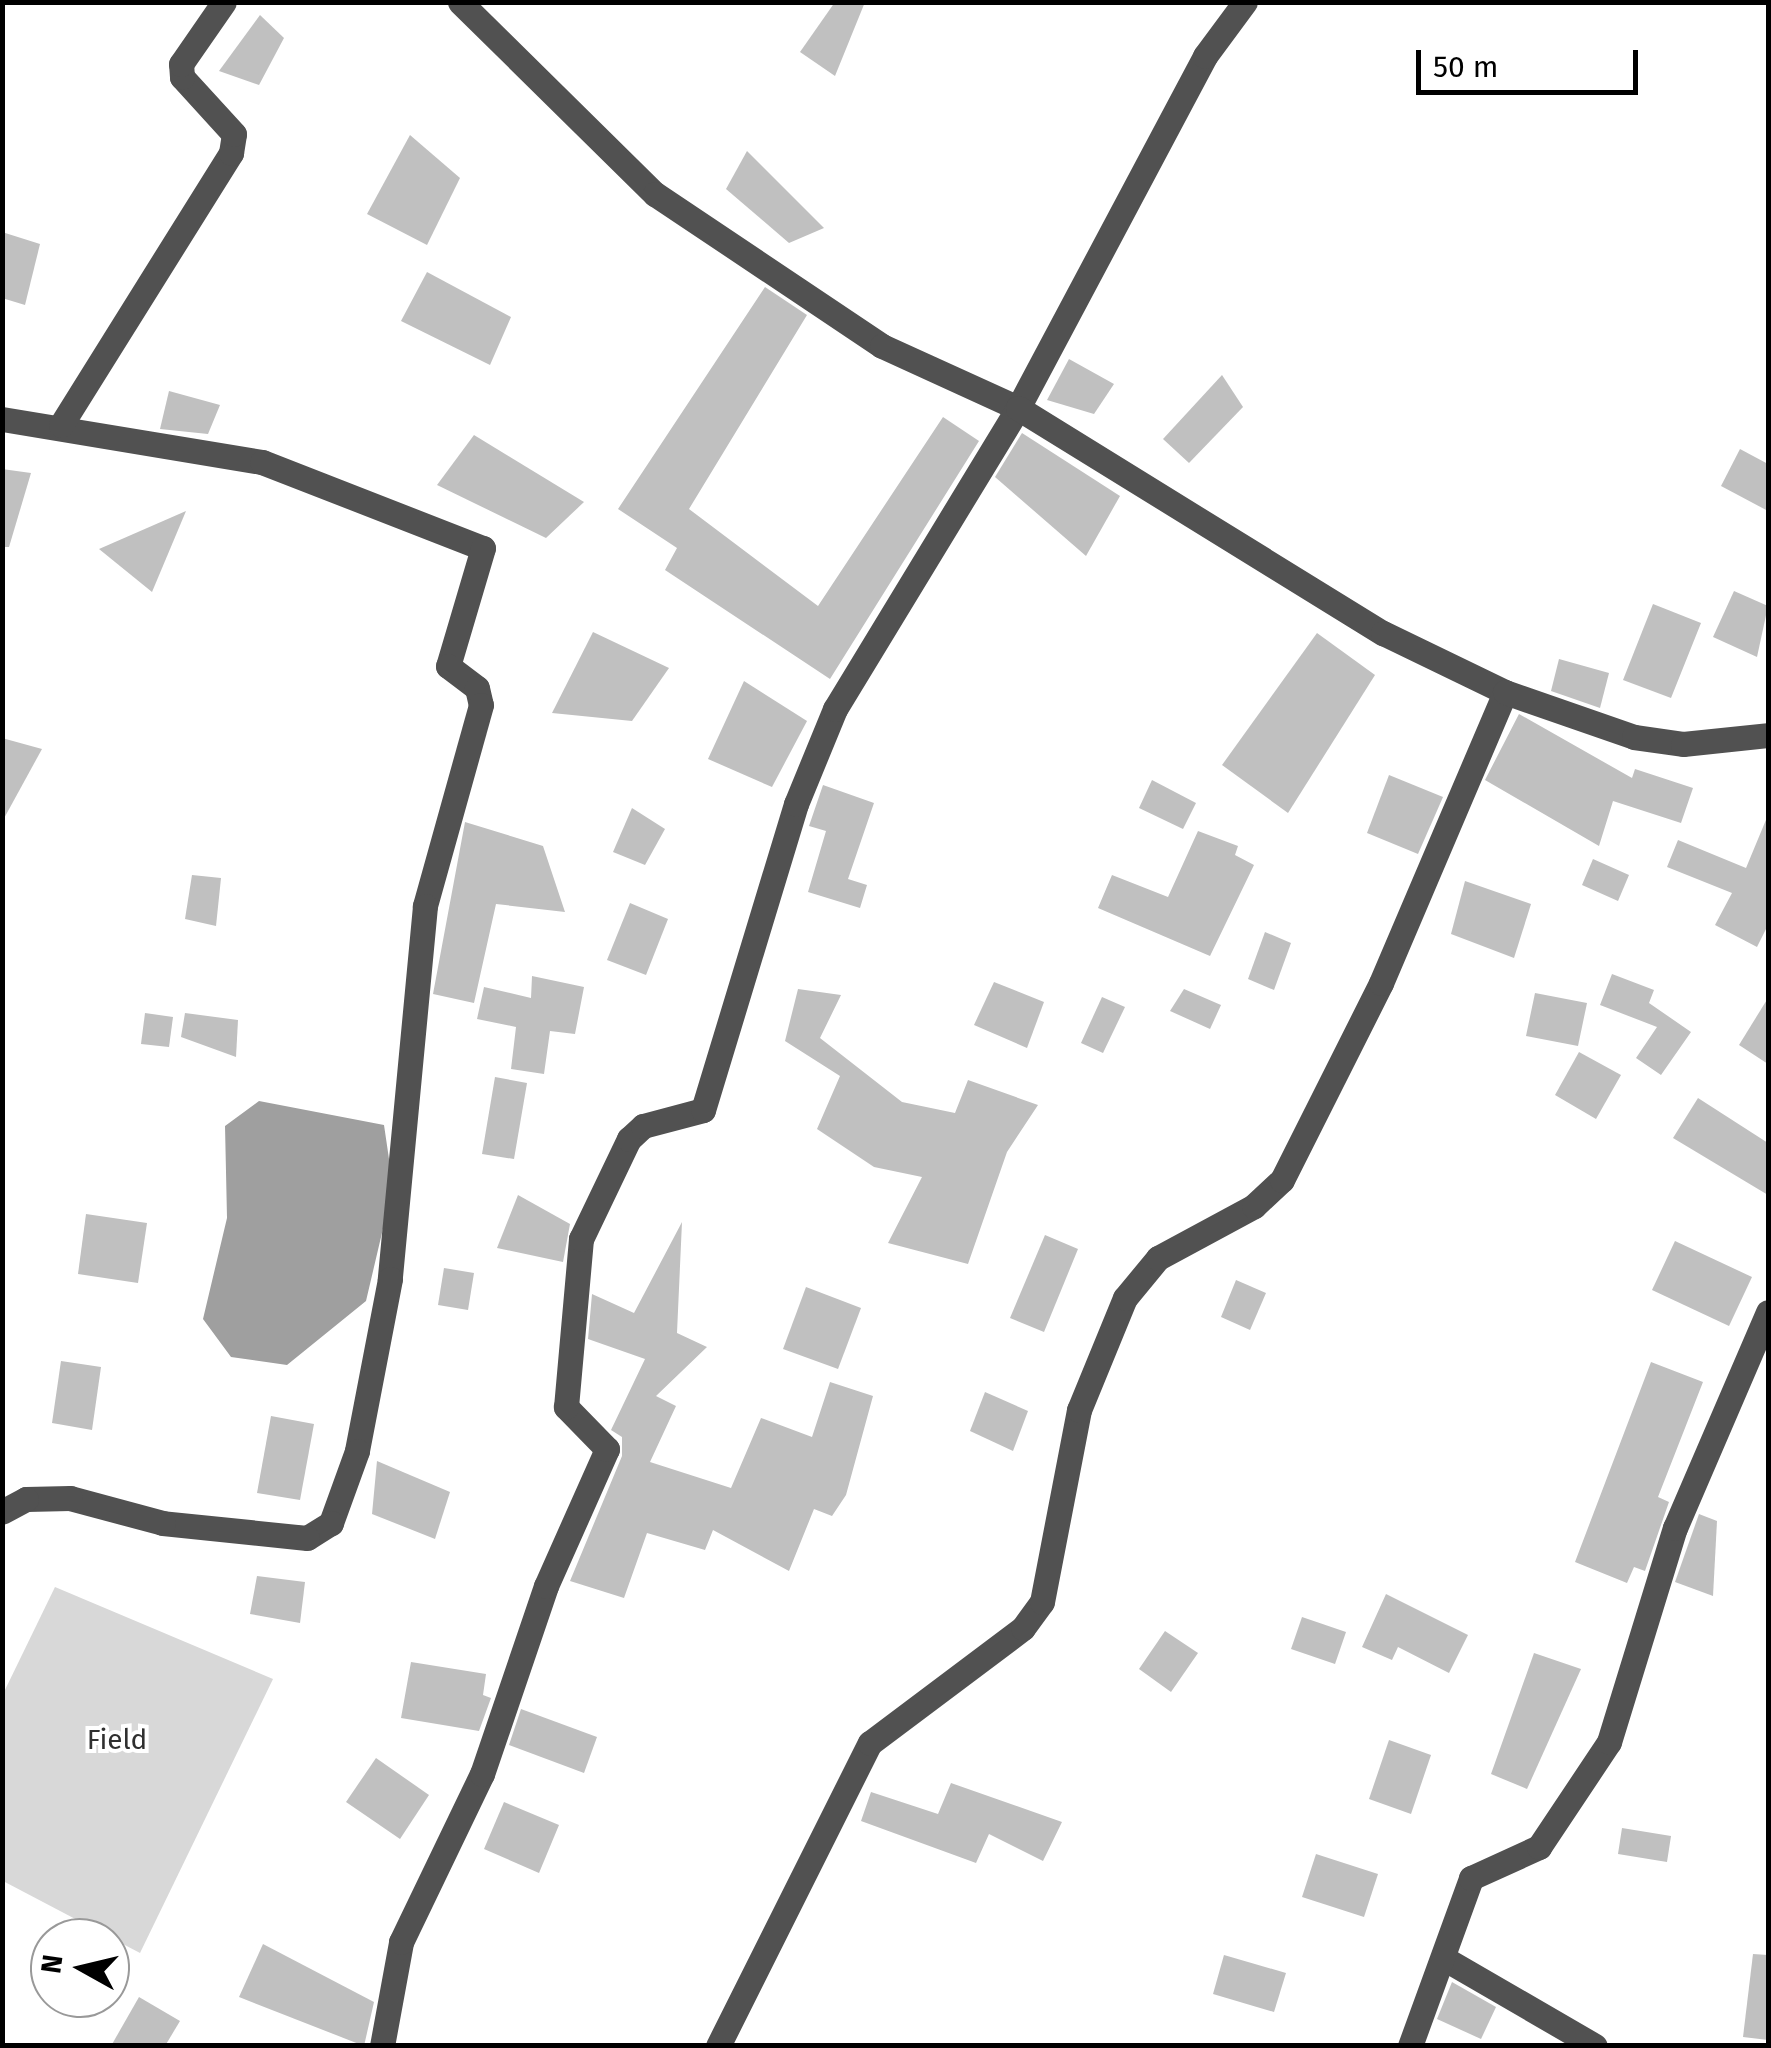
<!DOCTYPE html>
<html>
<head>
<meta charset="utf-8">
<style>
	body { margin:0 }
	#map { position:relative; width:1771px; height:2048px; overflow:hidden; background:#fff; font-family:"Fira Sans",sans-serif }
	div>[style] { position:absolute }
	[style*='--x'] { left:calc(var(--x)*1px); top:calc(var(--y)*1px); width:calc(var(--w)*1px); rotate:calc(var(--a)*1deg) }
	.green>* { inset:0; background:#d8d8d8 }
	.water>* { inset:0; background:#9f9f9f }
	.building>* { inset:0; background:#c0c0c0 }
	.minor>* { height:25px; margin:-12.5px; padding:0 12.5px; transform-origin:12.5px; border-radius:12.5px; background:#515151 }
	span { translate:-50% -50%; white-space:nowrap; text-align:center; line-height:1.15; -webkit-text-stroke:8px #fff; paint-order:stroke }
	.park-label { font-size:28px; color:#2f2f2f }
	.frame { position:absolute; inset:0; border:5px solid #000; pointer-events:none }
	.north { position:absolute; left:30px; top:1918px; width:100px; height:100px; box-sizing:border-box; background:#fff; border:2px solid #999; border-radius:50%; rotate:278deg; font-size:28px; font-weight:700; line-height:40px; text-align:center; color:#000 }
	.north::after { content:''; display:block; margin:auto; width:35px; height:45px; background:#000; clip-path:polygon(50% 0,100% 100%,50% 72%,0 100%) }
	.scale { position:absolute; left:1416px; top:50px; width:222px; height:45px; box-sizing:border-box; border:5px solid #000; border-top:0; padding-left:12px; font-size:30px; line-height:35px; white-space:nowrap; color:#000; -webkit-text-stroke:8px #fff; paint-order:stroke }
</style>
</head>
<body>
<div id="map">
	<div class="green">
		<i style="clip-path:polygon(55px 1587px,273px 1679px,140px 1953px,3px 1881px,3px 1694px)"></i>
	</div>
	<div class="water">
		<i style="clip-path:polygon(259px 1101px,384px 1125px,393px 1186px,366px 1301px,287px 1365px,231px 1357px,203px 1319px,227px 1218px,225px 1126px)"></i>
	</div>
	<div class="building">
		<i style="clip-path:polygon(835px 2px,865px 2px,835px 76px,800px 52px)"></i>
		<i style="clip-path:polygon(260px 15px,284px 38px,259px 85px,219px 71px)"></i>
		<i style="clip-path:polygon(410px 135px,460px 178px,427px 245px,367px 214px)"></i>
		<i style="clip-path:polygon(747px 151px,824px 228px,789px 243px,726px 189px)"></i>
		<i style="clip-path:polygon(2px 232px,40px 244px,25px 305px,2px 298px)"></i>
		<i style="clip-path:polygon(427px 272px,511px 317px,490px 365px,401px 321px)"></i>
		<i style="clip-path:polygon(765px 287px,807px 315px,689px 509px,818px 606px,943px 417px,979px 441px,830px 679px,665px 570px,677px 548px,618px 509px)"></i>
		<i style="clip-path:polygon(1069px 359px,1114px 384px,1094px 414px,1047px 400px)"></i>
		<i style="clip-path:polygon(1222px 375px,1243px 407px,1189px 463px,1163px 439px)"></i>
		<i style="clip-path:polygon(169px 391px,220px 405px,208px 434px,160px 429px)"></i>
		<i style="clip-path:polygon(1022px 433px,1120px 496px,1086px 556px,995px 477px)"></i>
		<i style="clip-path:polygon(474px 435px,584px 502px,546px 538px,437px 485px)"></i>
		<i style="clip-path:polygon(1740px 449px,1768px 464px,1768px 511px,1721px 486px)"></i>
		<i style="clip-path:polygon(2px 469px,31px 473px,9px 547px,2px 547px)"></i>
		<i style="clip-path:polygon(186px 511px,152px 592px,99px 549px)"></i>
		<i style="clip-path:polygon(1734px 591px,1768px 606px,1757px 657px,1713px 637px)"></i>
		<i style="clip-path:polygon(1653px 604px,1701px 623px,1671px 698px,1623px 680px)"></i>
		<i style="clip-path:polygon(593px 632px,669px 668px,632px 721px,552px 713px)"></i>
		<i style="clip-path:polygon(1317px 633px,1375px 675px,1288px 813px,1222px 765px)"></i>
		<i style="clip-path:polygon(1559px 659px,1609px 673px,1600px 708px,1551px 691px)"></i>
		<i style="clip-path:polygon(744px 681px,807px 721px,772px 787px,708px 759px)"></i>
		<i style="clip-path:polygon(1519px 714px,1632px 778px,1635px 769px,1693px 788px,1681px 823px,1613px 801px,1599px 846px,1485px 780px)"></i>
		<i style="clip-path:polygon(2px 738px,42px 749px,2px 822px)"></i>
		<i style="clip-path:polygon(1389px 775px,1443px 797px,1418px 854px,1367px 833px)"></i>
		<i style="clip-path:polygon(1152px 780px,1196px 803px,1183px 829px,1139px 808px)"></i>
		<i style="clip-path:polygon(823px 785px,874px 803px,848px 879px,867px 885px,860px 908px,808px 892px,826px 831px,809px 826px)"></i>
		<i style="clip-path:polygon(632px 808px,665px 829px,645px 865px,613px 852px)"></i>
		<i style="clip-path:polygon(1768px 815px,1768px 925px,1757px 947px,1715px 925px,1732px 893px,1667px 867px,1678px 840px,1746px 868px)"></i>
		<i style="clip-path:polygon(465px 822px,543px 846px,565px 912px,496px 904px,474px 1003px,433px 994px)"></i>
		<i style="clip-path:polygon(1198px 831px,1238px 846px,1235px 855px,1254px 865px,1210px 956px,1098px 908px,1112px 875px,1168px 897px)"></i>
		<i style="clip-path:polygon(1593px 859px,1629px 875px,1618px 901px,1582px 885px)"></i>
		<i style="clip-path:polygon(192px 875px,221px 878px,216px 926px,185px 919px)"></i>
		<i style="clip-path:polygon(1465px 881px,1531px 904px,1514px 958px,1451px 934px)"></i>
		<i style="clip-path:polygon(630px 903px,668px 919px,646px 975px,607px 960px)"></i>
		<i style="clip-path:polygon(1265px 932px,1291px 943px,1274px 990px,1248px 979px)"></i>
		<i style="clip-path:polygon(1612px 974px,1654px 990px,1649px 1003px,1691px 1032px,1661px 1075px,1636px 1058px,1657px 1027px,1600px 1005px)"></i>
		<i style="clip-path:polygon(532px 976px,584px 987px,575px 1034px,550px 1031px,544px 1074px,511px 1069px,516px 1027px,477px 1019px,484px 987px,531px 998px)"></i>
		<i style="clip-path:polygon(994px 982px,1044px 1002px,1027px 1048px,974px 1025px)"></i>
		<i style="clip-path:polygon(798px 989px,841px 995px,820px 1038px,902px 1102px,955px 1113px,968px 1080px,1038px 1105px,1007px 1152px,968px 1264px,888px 1243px,922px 1177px,874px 1167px,817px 1129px,840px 1076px,785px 1041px)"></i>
		<i style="clip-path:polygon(1184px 989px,1221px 1005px,1210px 1029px,1170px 1011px)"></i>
		<i style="clip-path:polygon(1535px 993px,1587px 1003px,1578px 1046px,1526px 1036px)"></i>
		<i style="clip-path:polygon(1102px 997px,1125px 1007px,1103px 1053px,1081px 1043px)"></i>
		<i style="clip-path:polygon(1768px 998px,1768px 1064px,1739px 1045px)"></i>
		<i style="clip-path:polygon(145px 1013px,173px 1017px,169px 1047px,141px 1044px)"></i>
		<i style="clip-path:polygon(185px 1013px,238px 1020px,236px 1057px,181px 1037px)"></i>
		<i style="clip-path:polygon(1579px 1052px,1621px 1075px,1596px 1119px,1555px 1095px)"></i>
		<i style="clip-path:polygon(495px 1077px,527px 1083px,514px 1159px,482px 1154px)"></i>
		<i style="clip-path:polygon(1698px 1098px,1768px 1143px,1768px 1195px,1673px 1138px)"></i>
		<i style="clip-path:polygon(518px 1195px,570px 1224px,563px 1262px,497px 1248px)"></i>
		<i style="clip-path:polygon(86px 1214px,147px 1223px,138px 1283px,78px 1274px)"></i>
		<i style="clip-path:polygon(682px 1222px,677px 1333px,707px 1347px,656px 1396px,676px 1406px,650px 1462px,731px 1488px,761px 1418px,812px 1437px,830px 1382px,873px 1396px,846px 1495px,832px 1516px,814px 1509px,789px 1571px,713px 1530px,705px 1550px,647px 1533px,624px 1598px,570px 1581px,622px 1456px,622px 1437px,611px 1430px,645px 1359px,588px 1339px,592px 1294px,634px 1313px)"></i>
		<i style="clip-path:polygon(1045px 1235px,1078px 1249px,1044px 1332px,1010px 1318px)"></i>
		<i style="clip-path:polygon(1675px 1241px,1752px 1277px,1729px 1326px,1652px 1290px)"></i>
		<i style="clip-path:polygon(444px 1268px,474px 1273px,468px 1310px,438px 1305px)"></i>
		<i style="clip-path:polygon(1236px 1280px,1266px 1293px,1250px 1330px,1221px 1317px)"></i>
		<i style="clip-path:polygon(806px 1287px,861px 1308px,838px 1369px,783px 1349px)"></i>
		<i style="clip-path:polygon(61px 1361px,101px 1367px,92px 1430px,52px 1423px)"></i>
		<i style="clip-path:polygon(1651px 1362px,1703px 1382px,1658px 1497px,1669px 1502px,1645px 1571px,1634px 1567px,1627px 1583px,1575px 1562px)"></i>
		<i style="clip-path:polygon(985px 1392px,1028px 1411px,1013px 1451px,970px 1431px)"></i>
		<i style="clip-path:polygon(271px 1416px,314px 1424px,300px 1500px,257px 1493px)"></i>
		<i style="clip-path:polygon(377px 1461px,450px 1492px,435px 1539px,372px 1514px)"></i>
		<i style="clip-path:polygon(1699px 1514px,1717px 1521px,1713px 1596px,1675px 1582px)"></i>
		<i style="clip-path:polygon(257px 1576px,305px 1582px,300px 1623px,250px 1614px)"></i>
		<i style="clip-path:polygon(1386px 1594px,1468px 1635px,1449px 1673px,1398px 1647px,1392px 1660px,1362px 1647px)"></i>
		<i style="clip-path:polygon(1302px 1617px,1346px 1632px,1335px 1664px,1291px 1649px)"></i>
		<i style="clip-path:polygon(1165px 1631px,1198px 1653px,1171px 1692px,1139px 1669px)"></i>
		<i style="clip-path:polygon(1534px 1653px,1581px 1669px,1527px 1789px,1491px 1774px)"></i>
		<i style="clip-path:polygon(411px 1662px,486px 1674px,483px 1695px,491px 1698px,479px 1731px,401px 1718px)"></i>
		<i style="clip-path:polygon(521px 1709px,597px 1737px,584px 1773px,509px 1745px)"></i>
		<i style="clip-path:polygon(1389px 1740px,1431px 1755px,1411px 1814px,1369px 1799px)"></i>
		<i style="clip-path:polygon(376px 1758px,429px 1795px,400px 1839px,346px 1802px)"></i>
		<i style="clip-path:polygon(951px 1783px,1062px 1822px,1043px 1861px,989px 1834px,976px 1863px,861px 1821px,871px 1792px,938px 1814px)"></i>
		<i style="clip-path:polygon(504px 1802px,559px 1825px,539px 1873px,484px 1849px)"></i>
		<i style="clip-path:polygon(1622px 1828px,1671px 1836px,1667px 1862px,1618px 1854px)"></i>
		<i style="clip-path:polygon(1316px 1854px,1378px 1874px,1364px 1917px,1302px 1897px)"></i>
		<i style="clip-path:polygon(263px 1944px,374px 2002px,364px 2046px,239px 1997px)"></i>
		<i style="clip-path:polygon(1753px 1954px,1768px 1955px,1768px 2040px,1743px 2037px)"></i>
		<i style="clip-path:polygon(1224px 1955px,1286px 1973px,1274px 2012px,1213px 1994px)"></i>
		<i style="clip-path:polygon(1452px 1982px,1496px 2007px,1481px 2039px,1437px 2019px)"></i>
		<i style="clip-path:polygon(139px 1997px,180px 2021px,165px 2046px,111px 2046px)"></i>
	</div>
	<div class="minor">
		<i style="--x:460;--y:2;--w:274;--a:44.6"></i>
		<i style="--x:655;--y:194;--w:273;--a:33.8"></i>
		<i style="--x:882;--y:346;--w:149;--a:24.5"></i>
		<i style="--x:1018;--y:408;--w:399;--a:-62"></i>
		<i style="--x:1205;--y:56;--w:67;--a:-53.5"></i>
		<i style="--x:2;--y:419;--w:264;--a:9.4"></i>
		<i style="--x:262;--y:462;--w:237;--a:21.3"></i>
		<i style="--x:483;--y:548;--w:123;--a:106.5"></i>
		<i style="--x:448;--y:666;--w:36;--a:37"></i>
		<i style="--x:477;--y:688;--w:17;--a:77"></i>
		<i style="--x:481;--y:705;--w:209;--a:105.6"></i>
		<i style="--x:425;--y:906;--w:375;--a:95.4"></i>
		<i style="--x:390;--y:1279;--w:175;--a:100.9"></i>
		<i style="--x:357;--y:1451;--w:77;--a:109.9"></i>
		<i style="--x:331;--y:1523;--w:28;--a:148"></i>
		<i style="--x:307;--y:1538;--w:145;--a:-174.1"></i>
		<i style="--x:163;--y:1523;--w:96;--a:-165"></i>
		<i style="--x:70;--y:1498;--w:44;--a:178.7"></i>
		<i style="--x:26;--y:1499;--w:27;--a:152"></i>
		<i style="--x:61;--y:425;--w:321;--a:-58"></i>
		<i style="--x:231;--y:153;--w:19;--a:-81"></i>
		<i style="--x:234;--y:134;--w:77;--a:-132.4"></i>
		<i style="--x:182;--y:77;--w:13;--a:-94"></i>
		<i style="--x:181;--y:64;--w:75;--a:-55.3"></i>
		<i style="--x:1445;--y:1959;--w:173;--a:30.1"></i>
		<i style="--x:382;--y:2046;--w:106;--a:-79.6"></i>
		<i style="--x:401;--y:1942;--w:187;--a:-64.3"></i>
		<i style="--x:482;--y:1774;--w:199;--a:-71.2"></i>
		<i style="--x:546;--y:1586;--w:150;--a:-66"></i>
		<i style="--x:607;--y:1449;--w:59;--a:-134.3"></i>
		<i style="--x:566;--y:1407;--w:169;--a:-84.9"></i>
		<i style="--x:581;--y:1239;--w:111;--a:-64.4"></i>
		<i style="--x:629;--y:1139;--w:19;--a:-43"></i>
		<i style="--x:643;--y:1126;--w:62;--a:-14.9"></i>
		<i style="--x:703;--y:1110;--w:320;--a:-73.1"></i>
		<i style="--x:796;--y:804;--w:103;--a:-67.7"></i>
		<i style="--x:835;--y:709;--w:352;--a:-58.7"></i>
		<i style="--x:1018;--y:408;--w:429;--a:31.7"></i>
		<i style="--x:1383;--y:633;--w:136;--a:25.8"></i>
		<i style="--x:718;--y:2046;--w:339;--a:-63.4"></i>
		<i style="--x:870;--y:1743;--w:191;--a:-36.9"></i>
		<i style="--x:1023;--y:1628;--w:32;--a:-54"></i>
		<i style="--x:1042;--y:1602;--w:196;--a:-79.1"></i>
		<i style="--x:1079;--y:1410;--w:121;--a:-67.7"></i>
		<i style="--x:1125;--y:1298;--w:52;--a:-50.5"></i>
		<i style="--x:1158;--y:1258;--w:109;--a:-28.4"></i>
		<i style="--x:1254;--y:1206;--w:38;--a:-43"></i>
		<i style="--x:1282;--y:1180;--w:220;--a:-63.3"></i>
		<i style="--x:1381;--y:983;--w:316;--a:-66.9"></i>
		<i style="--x:1505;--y:692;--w:137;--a:19.2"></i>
		<i style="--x:1634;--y:737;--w:49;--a:8.1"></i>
		<i style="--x:1683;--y:744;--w:85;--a:-6"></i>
		<i style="--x:1410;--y:2046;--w:179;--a:-70"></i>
		<i style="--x:1471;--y:1878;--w:75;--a:-24.5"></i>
		<i style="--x:1539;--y:1847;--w:126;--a:-56.3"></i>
		<i style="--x:1609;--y:1742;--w:224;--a:-72.9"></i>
		<i style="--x:1675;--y:1528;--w:235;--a:-66.7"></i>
	</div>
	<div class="park-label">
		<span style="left:117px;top:1740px">Field</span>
	</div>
	<div class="frame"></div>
	<div class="north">N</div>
	<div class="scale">50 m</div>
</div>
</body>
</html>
